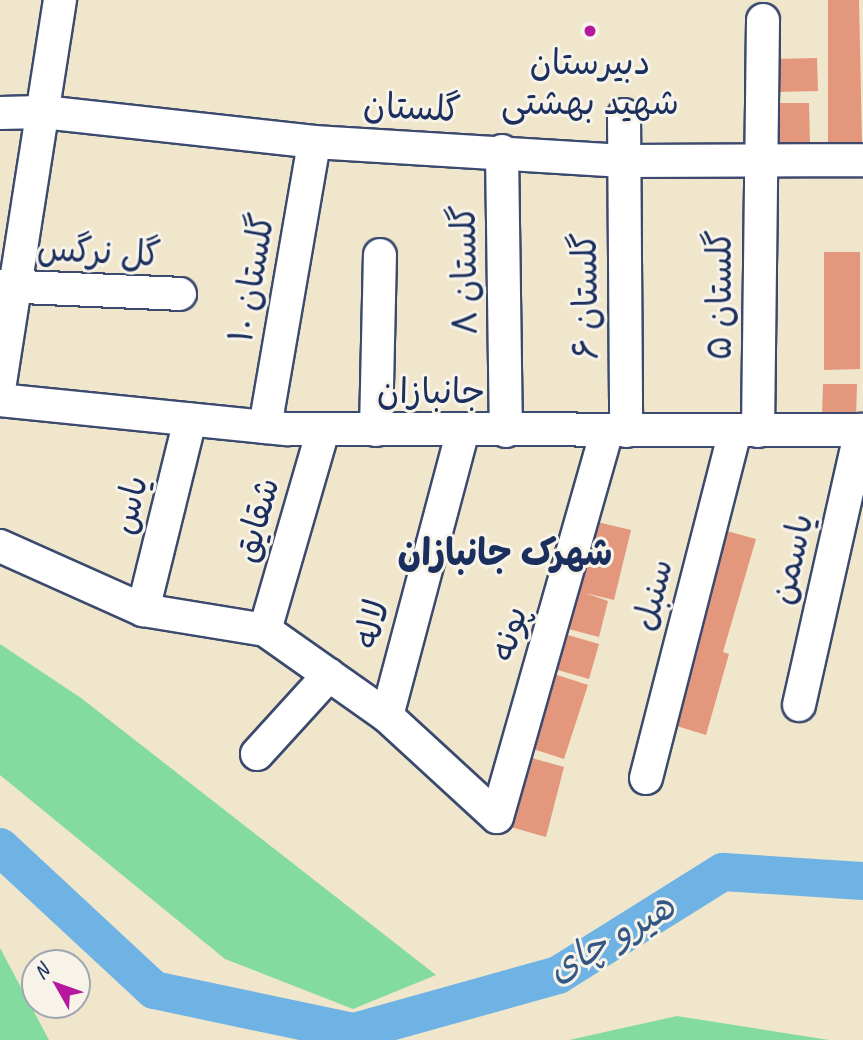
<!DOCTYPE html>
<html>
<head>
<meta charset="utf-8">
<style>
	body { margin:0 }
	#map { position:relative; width:863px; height:1040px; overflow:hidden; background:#efe6cb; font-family:Caveat,"Playpen Sans Arabic",sans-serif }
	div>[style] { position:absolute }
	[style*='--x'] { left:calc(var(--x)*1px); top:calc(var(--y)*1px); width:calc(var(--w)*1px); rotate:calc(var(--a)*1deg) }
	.green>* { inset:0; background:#83dba0 }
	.river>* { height:38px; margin:-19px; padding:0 19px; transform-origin:19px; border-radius:19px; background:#6fb3e5 }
	.building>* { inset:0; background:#e3977d }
	.roads { filter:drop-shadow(2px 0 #3b4a6e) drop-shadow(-2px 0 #3b4a6e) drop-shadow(0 2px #3b4a6e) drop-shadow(0 -2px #3b4a6e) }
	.minor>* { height:32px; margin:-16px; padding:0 16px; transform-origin:16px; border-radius:16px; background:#fff }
	.dots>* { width:19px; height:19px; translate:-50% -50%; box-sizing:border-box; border:4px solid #f7f3e8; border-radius:50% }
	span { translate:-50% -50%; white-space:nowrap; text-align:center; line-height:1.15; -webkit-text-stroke:6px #f7f3e8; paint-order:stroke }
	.poi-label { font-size:35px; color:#1b2f5e }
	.street-label { font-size:35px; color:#1b2f5e }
	.neighbourhood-label { font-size:37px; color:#1b2f5e; font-weight:700 }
	.water-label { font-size:37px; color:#345786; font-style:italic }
	.north { position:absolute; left:21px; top:949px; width:70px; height:70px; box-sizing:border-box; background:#f7f3e8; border:2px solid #9fa5b1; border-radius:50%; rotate:310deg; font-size:19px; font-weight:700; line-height:28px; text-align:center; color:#1b2f5e }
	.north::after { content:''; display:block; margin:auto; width:24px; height:32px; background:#b5179e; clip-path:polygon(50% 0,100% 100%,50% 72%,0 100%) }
</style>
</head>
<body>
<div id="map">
	<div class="green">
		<i style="clip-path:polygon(0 644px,81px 698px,436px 975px,353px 1009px,225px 959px,0 775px)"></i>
		<i style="clip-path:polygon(0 948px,49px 1040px,0 1040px)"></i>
		<i style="clip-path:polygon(677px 1016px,829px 1040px,569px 1040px)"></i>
	</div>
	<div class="river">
		<i style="--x:0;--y:847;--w:210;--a:42.9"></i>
		<i style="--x:154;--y:990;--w:204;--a:11.9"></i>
		<i style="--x:354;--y:1032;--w:212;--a:-15.6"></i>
		<i style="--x:558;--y:975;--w:195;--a:-32"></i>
		<i style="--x:723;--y:872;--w:140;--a:3.7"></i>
	</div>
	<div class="building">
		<i style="clip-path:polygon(828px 0,859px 0,862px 145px,828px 146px)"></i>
		<i style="clip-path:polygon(817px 58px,818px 91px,775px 92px,774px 59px)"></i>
		<i style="clip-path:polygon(773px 103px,809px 103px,810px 146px,773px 147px)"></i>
		<i style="clip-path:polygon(824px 252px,860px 252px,860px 369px,824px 370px)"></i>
		<i style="clip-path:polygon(823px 384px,857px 384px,856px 419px,822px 418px)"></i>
		<i style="clip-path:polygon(593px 521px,631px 530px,614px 600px,585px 593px,608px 601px,599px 637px,565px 628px)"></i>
		<i style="clip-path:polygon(723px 530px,756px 539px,723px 652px,729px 654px,706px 735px,667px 723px)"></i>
		<i style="clip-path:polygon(561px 633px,599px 644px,589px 679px,551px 668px)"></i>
		<i style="clip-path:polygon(551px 673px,588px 685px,564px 759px,527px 747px)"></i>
		<i style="clip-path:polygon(528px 757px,564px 767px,546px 837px,507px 826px)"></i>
	</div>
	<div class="roads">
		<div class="minor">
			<i style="--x:0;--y:113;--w:43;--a:-1.3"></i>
			<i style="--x:43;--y:112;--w:273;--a:6.3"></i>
			<i style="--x:314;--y:142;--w:310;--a:3.5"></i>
			<i style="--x:623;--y:161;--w:240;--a:-0.2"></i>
			<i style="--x:624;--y:115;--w:316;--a:89.6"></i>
			<i style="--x:502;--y:151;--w:280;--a:89.2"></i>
			<i style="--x:0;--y:286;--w:180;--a:2.5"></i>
			<i style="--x:0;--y:383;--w:388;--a:-81.1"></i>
			<i style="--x:0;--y:400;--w:288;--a:5.8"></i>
			<i style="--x:287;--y:429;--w:576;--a:0.1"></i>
			<i style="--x:265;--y:427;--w:289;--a:-80.2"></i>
			<i style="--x:376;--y:430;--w:175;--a:-88.7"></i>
			<i style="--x:758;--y:431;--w:411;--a:-89.3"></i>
			<i style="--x:0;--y:546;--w:157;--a:24.1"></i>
			<i style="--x:143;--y:610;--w:124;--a:9.3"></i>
			<i style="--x:265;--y:630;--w:149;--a:35.2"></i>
			<i style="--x:387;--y:716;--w:149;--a:42.6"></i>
			<i style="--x:497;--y:817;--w:401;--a:-74.1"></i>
			<i style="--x:143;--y:610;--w:196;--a:-76.1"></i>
			<i style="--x:265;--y:630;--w:208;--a:-73.8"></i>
			<i style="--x:799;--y:705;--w:282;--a:-77.3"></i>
			<i style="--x:387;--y:716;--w:296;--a:-75.1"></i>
			<i style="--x:257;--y:754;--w:107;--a:-47.7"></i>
			<i style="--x:646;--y:778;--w:358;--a:-75.6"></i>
		</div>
	</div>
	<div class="dots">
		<i style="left:590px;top:31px;background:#b5179e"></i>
	</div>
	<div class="poi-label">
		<span style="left:590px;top:83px">دبیرستان<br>شهید بهشتی</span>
	</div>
	<div class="street-label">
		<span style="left:412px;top:108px;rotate:3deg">گلستان</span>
		<span style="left:99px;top:252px;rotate:3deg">گل نرگس</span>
		<span style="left:465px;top:270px;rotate:-91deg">گلستان ۸</span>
		<span style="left:252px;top:278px;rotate:-80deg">گلستان ۱۰</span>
		<span style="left:720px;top:295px;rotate:-90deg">گلستان ۵</span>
		<span style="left:586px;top:296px;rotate:-91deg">گلستان ۶</span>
		<span style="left:431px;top:392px">جانبازان</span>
		<span style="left:130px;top:505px;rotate:-76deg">یاس</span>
		<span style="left:257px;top:520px;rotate:-74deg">شقایق</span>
		<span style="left:792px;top:559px;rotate:-77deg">یاسمن</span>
		<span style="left:653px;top:595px;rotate:-76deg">سنبل</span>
		<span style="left:372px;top:624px;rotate:-75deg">لاله</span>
		<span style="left:509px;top:634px;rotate:-74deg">پونه</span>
	</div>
	<div class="neighbourhood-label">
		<span style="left:505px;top:553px">شهرک جانبازان</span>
	</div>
	<div class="water-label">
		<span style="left:611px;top:938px;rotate:-30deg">هیرو چای</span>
	</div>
	<div class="north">N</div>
</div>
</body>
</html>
